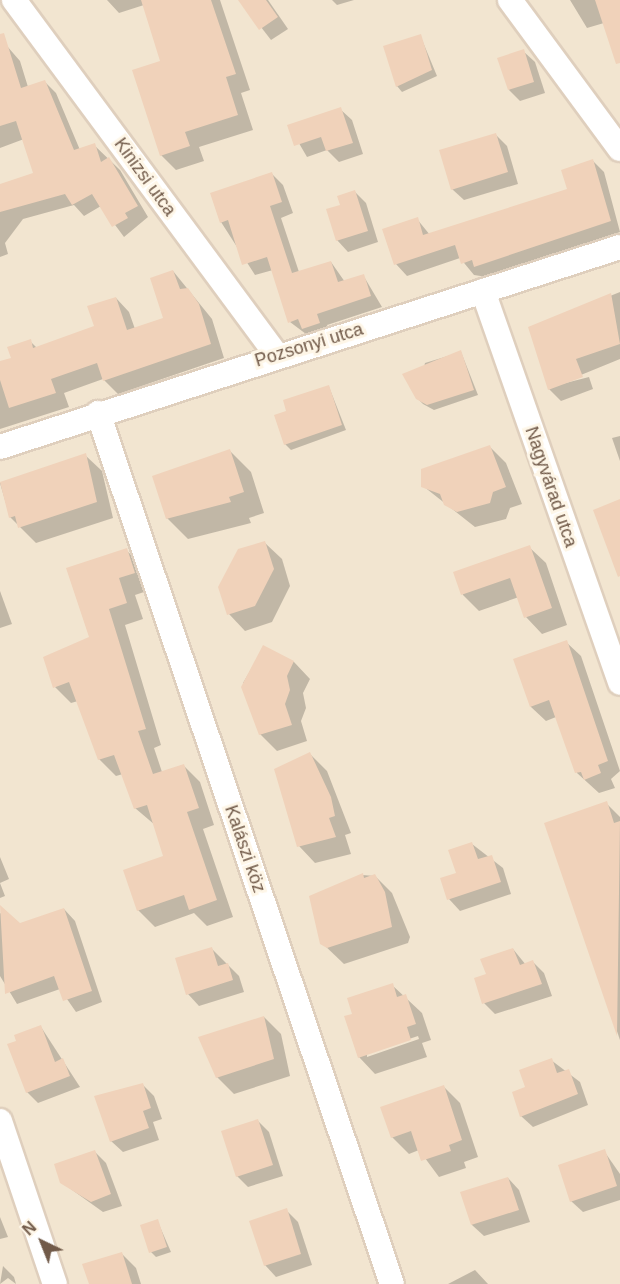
<!DOCTYPE html>
<html>
<head>
<meta charset="utf-8">
<style>
	body { margin:0 }
	#map { position:relative; width:620px; height:1284px; overflow:hidden; background:#fbf2e1; font-family:Helvetica,sans-serif }
	div>[style] { position:absolute }
	[style*='--x'] { left:calc(var(--x)*1px); top:calc(var(--y)*1px); width:calc(var(--w)*1px); rotate:calc(var(--a)*1deg) }
	.residential>* { inset:0; background:#f2e5d0 }
	.shadow>* { inset:0; background:#0003 }
	.building>* { inset:0; background:#f0d2ba }
	.roads { filter:drop-shadow(2px 0 #dfcfbd) drop-shadow(-2px 0 #dfcfbd) drop-shadow(0 2px #dfcfbd) drop-shadow(0 -2px #dfcfbd) }
	.minor>* { height:24px; margin:-12px; padding:0 12px; transform-origin:12px; border-radius:12px; background:#fff }
	span { translate:-50% -50%; white-space:nowrap; text-align:center; line-height:1.15; -webkit-text-stroke:6px #fef6e7; paint-order:stroke }
	.street-label { font-size:18px; color:#715a49 }
	.north { position:absolute; left:12px; top:1212px; width:60px; height:60px; -webkit-text-stroke:4px #fef6e7; paint-order:stroke; rotate:317deg; font-size:16px; font-weight:700; line-height:24px; text-align:center; color:#715a49 }
	.north::after { content:''; display:block; margin:auto; width:21px; height:27px; background:#715a49; clip-path:polygon(50% 0,100% 100%,50% 72%,0 100%) }
</style>
</head>
<body>
<div id="map">
	<div class="residential">
		<i style="clip-path:polygon(0 0,620px 0,620px 1284px,0 1284px)"></i>
	</div>
	<div class="shadow">
		<i style="clip-path:polygon(107px 0,220px 0,250px 90px,241px 93px,253px 130px,199px 147px,204px 161px,176px 170px,161px 155px,162px 62px,144px 5px,119px 13px)"></i>
		<i style="clip-path:polygon(240px 0,268px 0,288px 29px,271px 40px)"></i>
		<i style="clip-path:polygon(332px 0,354px 0,337px 5px)"></i>
		<i style="clip-path:polygon(570px 0,620px 0,620px 57px,604px 23px,587px 28px)"></i>
		<i style="clip-path:polygon(420px 35px,437px 76px,402px 92px,397px 86px)"></i>
		<i style="clip-path:polygon(0 38px,20px 61px,28px 87px,45px 82px,56px 93px,80px 150px,94px 145px,120px 170px,148px 217px,124px 237px,101px 206px,84px 216px,74px 205px,23px 219px,5px 243px,8px 254px,0 257px,0 191px,35px 174px,24px 139px,0 148px)"></i>
		<i style="clip-path:polygon(523px 51px,535px 62px,545px 93px,520px 101px,509px 90px)"></i>
		<i style="clip-path:polygon(340px 109px,352px 120px,363px 154px,339px 162px,327px 150px,307px 157px,289px 126px)"></i>
		<i style="clip-path:polygon(496px 135px,507px 146px,518px 184px,464px 200px,452px 189px)"></i>
		<i style="clip-path:polygon(593px 161px,604px 172px,620px 232px,487px 277px,474px 275px,460px 258px,407px 276px,396px 264px,417px 219px,430px 235px,569px 190px)"></i>
		<i style="clip-path:polygon(272px 174px,283px 185px,293px 213px,281px 218px,299px 272px,331px 262px,345px 282px,363px 275px,382px 307px,327px 325px,330px 334px,314px 340px,290px 322px,273px 270px,255px 275px,221px 222px)"></i>
		<i style="clip-path:polygon(355px 192px,366px 203px,378px 242px,348px 252px,337px 240px)"></i>
		<i style="clip-path:polygon(173px 271px,212px 319px,224px 358px,118px 394px,103px 379px,64px 393px,69px 407px,0 429px,0 362px,13px 359px,30px 341px,37px 348px,96px 327px,116px 298px,129px 312px,135px 329px,165px 319px)"></i>
		<i style="clip-path:polygon(620px 292px,620px 359px,554px 386px,589px 377px,593px 389px,561px 401px,549px 389px,530px 328px)"></i>
		<i style="clip-path:polygon(461px 352px,478px 395px,434px 410px,423px 404px,417px 398px,425px 363px)"></i>
		<i style="clip-path:polygon(329px 387px,346px 430px,291px 450px,285px 444px,288px 412px)"></i>
		<i style="clip-path:polygon(620px 436px,620px 461px,612px 438px)"></i>
		<i style="clip-path:polygon(489px 446px,506px 463px,522px 504px,510px 508px,506px 519px,475px 527px,423px 486px)"></i>
		<i style="clip-path:polygon(230px 451px,251px 472px,264px 513px,249px 518px,251px 523px,188px 539px,167px 518px)"></i>
		<i style="clip-path:polygon(85px 455px,102px 471px,113px 518px,36px 543px,10px 517px,0 483px)"></i>
		<i style="clip-path:polygon(265px 543px,282px 559px,290px 586px,272px 622px,245px 631px,229px 614px)"></i>
		<i style="clip-path:polygon(529px 547px,546px 563px,567px 625px,542px 634px,526px 617px,519px 597px,479px 611px,463px 595px,455px 573px)"></i>
		<i style="clip-path:polygon(126px 550px,143px 566px,150px 590px,135px 595px,143px 619px,125px 625px,161px 745px,154px 748px,162px 772px,183px 765px,200px 782px,214px 825px,203px 829px,233px 917px,207px 926px,194px 913px,155px 927px,138px 910px,165px 857px,155px 825px,135px 808px,123px 774px,116px 776px,99px 759px,78px 701px,71px 703px,55px 687px,91px 638px)"></i>
		<i style="clip-path:polygon(0 591px,12px 624px,0 628px)"></i>
		<i style="clip-path:polygon(566px 642px,581px 656px,620px 771px,611px 779px,615px 788px,599px 793px,577px 773px,556px 717px,546px 721px,531px 707px,515px 660px)"></i>
		<i style="clip-path:polygon(264px 647px,294px 662px,310px 679px,303px 693px,306px 708px,301px 721px,307px 741px,277px 751px,260px 734px,243px 683px)"></i>
		<i style="clip-path:polygon(310px 754px,327px 771px,351px 833px,345px 835px,351px 854px,315px 863px,299px 846px)"></i>
		<i style="clip-path:polygon(606px 803px,620px 817px,620px 1040px,546px 824px)"></i>
		<i style="clip-path:polygon(472px 844px,503px 868px,511px 894px,460px 911px,449px 899px)"></i>
		<i style="clip-path:polygon(0 857px,9px 879px,0 883px,5px 896px,0 898px)"></i>
		<i style="clip-path:polygon(362px 875px,375px 876px,392px 893px,410px 937px,408px 943px,344px 964px,322px 943px)"></i>
		<i style="clip-path:polygon(64px 909px,75px 921px,102px 1002px,76px 1012px,60px 989px,17px 1004px,0 976px,0 913px,20px 925px)"></i>
		<i style="clip-path:polygon(211px 948px,239px 976px,244px 992px,199px 1006px,188px 994px)"></i>
		<i style="clip-path:polygon(513px 949px,526px 965px,533px 962px,544px 973px,552px 996px,495px 1014px,484px 1003px,488px 975px)"></i>
		<i style="clip-path:polygon(evenodd,392px 985px,422px 1013px,431px 1040px,422px 1043px,427px 1057px,375px 1074px,359px 1057px,354px 1015px,392px 985px,418px 1036px,419px 1039px,367px 1057px,367px 1053px,418px 1036px)"></i>
		<i style="clip-path:polygon(264px 1017px,281px 1034px,290px 1076px,234px 1094px,217px 1077px)"></i>
		<i style="clip-path:polygon(41px 1027px,80px 1087px,38px 1103px,27px 1092px)"></i>
		<i style="clip-path:polygon(551px 1060px,580px 1082px,588px 1105px,533px 1127px,521px 1116px,527px 1088px)"></i>
		<i style="clip-path:polygon(142px 1084px,154px 1096px,162px 1119px,153px 1122px,159px 1140px,123px 1152px,111px 1141px)"></i>
		<i style="clip-path:polygon(444px 1087px,460px 1103px,478px 1157px,464px 1162px,466px 1168px,439px 1177px,419px 1150px,409px 1154px,392px 1137px)"></i>
		<i style="clip-path:polygon(258px 1121px,269px 1132px,283px 1176px,248px 1187px,237px 1176px)"></i>
		<i style="clip-path:polygon(604px 1151px,620px 1174px,620px 1200px,583px 1212px,571px 1201px)"></i>
		<i style="clip-path:polygon(95px 1152px,106px 1163px,122px 1206px,103px 1212px,61px 1182px)"></i>
		<i style="clip-path:polygon(508px 1178px,519px 1190px,530px 1222px,484px 1236px,472px 1225px,462px 1193px)"></i>
		<i style="clip-path:polygon(286px 1210px,298px 1222px,312px 1265px,276px 1277px,265px 1265px)"></i>
		<i style="clip-path:polygon(0 1217px,8px 1237px,0 1239px)"></i>
		<i style="clip-path:polygon(157px 1220px,171px 1252px,156px 1257px,151px 1252px)"></i>
		<i style="clip-path:polygon(121px 1253px,136px 1268px,141px 1284px,91px 1284px)"></i>
		<i style="clip-path:polygon(3px 1266px,14px 1277px,16px 1284px,8px 1278px,0 1284px)"></i>
		<i style="clip-path:polygon(475px 1270px,488px 1284px,448px 1284px)"></i>
	</div>
	<div class="building">
		<i style="clip-path:polygon(141px 0,211px 0,236px 74px,226px 77px,238px 115px,185px 132px,190px 146px,160px 156px,132px 70px,160px 61px)"></i>
		<i style="clip-path:polygon(238px 0,266px 0,278px 17px,259px 30px)"></i>
		<i style="clip-path:polygon(595px 0,620px 0,620px 63px,616px 64px)"></i>
		<i style="clip-path:polygon(4px 33px,21px 88px,45px 80px,74px 150px,95px 143px,101px 162px,109px 157px,138px 206px,125px 213px,128px 218px,112px 227px,92px 194px,72px 205px,65px 194px,0 212px,0 184px,33px 173px,16px 121px,0 126px,0 34px)"></i>
		<i style="clip-path:polygon(421px 34px,432px 70px,396px 87px,383px 46px)"></i>
		<i style="clip-path:polygon(524px 49px,534px 82px,508px 90px,497px 58px)"></i>
		<i style="clip-path:polygon(341px 107px,353px 143px,326px 151px,321px 137px,294px 146px,287px 125px)"></i>
		<i style="clip-path:polygon(496px 133px,508px 172px,451px 190px,439px 150px)"></i>
		<i style="clip-path:polygon(593px 159px,611px 221px,474px 267px,472px 260px,461px 264px,455px 245px,394px 265px,382px 229px,418px 217px,423px 235px,567px 189px,561px 170px)"></i>
		<i style="clip-path:polygon(272px 172px,282px 202px,270px 206px,292px 273px,331px 261px,338px 282px,364px 274px,371px 296px,317px 314px,320px 323px,302px 329px,298px 319px,288px 323px,267px 257px,242px 265px,228px 220px,220px 223px,210px 193px)"></i>
		<i style="clip-path:polygon(355px 190px,368px 231px,336px 241px,326px 209px,340px 205px,337px 196px)"></i>
		<i style="clip-path:polygon(173px 270px,180px 289px,188px 288px,199px 304px,211px 344px,103px 381px,97px 363px,51px 379px,56px 393px,9px 408px,0 380px,0 361px,11px 358px,7px 347px,31px 339px,33px 348px,94px 326px,87px 306px,116px 297px,127px 330px,163px 318px,150px 278px)"></i>
		<i style="clip-path:polygon(611px 293px,620px 344px,576px 359px,583px 377px,548px 390px,528px 327px)"></i>
		<i style="clip-path:polygon(461px 350px,474px 390px,427px 405px,416px 399px,402px 374px)"></i>
		<i style="clip-path:polygon(329px 385px,342px 425px,284px 445px,274px 415px,286px 411px,283px 400px)"></i>
		<i style="clip-path:polygon(490px 445px,506px 487px,493px 492px,490px 503px,457px 512px,444px 505px,440px 494px,421px 487px,421px 469px)"></i>
		<i style="clip-path:polygon(230px 449px,244px 492px,229px 497px,231px 502px,166px 519px,152px 476px)"></i>
		<i style="clip-path:polygon(86px 453px,97px 502px,18px 528px,15px 516px,9px 518px,0 482px)"></i>
		<i style="clip-path:polygon(620px 499px,620px 576px,618px 577px,593px 510px)"></i>
		<i style="clip-path:polygon(265px 541px,274px 569px,255px 606px,227px 615px,218px 587px,238px 549px)"></i>
		<i style="clip-path:polygon(530px 545px,552px 608px,524px 618px,510px 578px,461px 595px,453px 572px)"></i>
		<i style="clip-path:polygon(127px 548px,135px 573px,119px 578px,127px 603px,109px 609px,146px 729px,138px 731px,153px 774px,184px 764px,199px 808px,187px 812px,217px 900px,189px 910px,184px 895px,137px 911px,123px 870px,163px 856px,147px 805px,134px 809px,114px 755px,98px 760px,69px 682px,53px 688px,43px 657px,89px 637px,66px 568px)"></i>
		<i style="clip-path:polygon(567px 640px,608px 761px,598px 765px,601px 773px,584px 780px,581px 772px,575px 773px,549px 700px,530px 707px,513px 659px)"></i>
		<i style="clip-path:polygon(263px 645px,294px 661px,287px 676px,290px 690px,285px 704px,292px 725px,259px 735px,241px 687px)"></i>
		<i style="clip-path:polygon(310px 752px,331px 797px,335px 816px,329px 818px,336px 837px,297px 847px,274px 769px)"></i>
		<i style="clip-path:polygon(607px 801px,614px 823px,620px 821px,617px 1036px,544px 823px)"></i>
		<i style="clip-path:polygon(472px 842px,478px 859px,492px 855px,501px 882px,447px 900px,440px 878px,456px 873px,448px 850px)"></i>
		<i style="clip-path:polygon(363px 873px,364px 878px,375px 874px,385px 892px,392px 927px,327px 948px,320px 944px,309px 896px)"></i>
		<i style="clip-path:polygon(0 905px,20px 923px,64px 908px,92px 991px,63px 1001px,54px 976px,5px 994px)"></i>
		<i style="clip-path:polygon(212px 947px,218px 966px,228px 963px,233px 980px,186px 995px,175px 958px)"></i>
		<i style="clip-path:polygon(513px 948px,520px 965px,533px 960px,542px 984px,482px 1004px,474px 978px,486px 974px,480px 959px)"></i>
		<i style="clip-path:polygon(393px 983px,397px 997px,406px 994px,416px 1024px,407px 1027px,411px 1040px,358px 1058px,344px 1016px,352px 1014px,347px 998px)"></i>
		<i style="clip-path:polygon(264px 1016px,274px 1059px,216px 1078px,198px 1037px)"></i>
		<i style="clip-path:polygon(41px 1025px,55px 1062px,63px 1058px,70px 1076px,26px 1093px,7px 1044px,16px 1041px,14px 1035px)"></i>
		<i style="clip-path:polygon(552px 1058px,557px 1073px,569px 1069px,578px 1094px,520px 1117px,512px 1092px,525px 1087px,519px 1070px)"></i>
		<i style="clip-path:polygon(143px 1083px,151px 1108px,143px 1111px,149px 1128px,110px 1142px,94px 1096px)"></i>
		<i style="clip-path:polygon(444px 1085px,462px 1140px,449px 1145px,451px 1151px,421px 1161px,411px 1131px,391px 1138px,380px 1107px)"></i>
		<i style="clip-path:polygon(258px 1119px,273px 1165px,236px 1177px,221px 1131px)"></i>
		<i style="clip-path:polygon(605px 1149px,617px 1186px,570px 1202px,558px 1165px)"></i>
		<i style="clip-path:polygon(95px 1150px,111px 1194px,91px 1202px,60px 1183px,54px 1164px)"></i>
		<i style="clip-path:polygon(508px 1177px,519px 1210px,471px 1225px,460px 1192px)"></i>
		<i style="clip-path:polygon(287px 1208px,301px 1254px,264px 1266px,249px 1221px)"></i>
		<i style="clip-path:polygon(158px 1219px,167px 1247px,149px 1253px,140px 1225px)"></i>
		<i style="clip-path:polygon(122px 1252px,132px 1284px,89px 1284px,82px 1264px)"></i>
	</div>
	<div class="roads">
		<div class="minor">
			<i style="--x:14;--y:0;--w:440;--a:53.5"></i>
			<i style="--x:510;--y:0;--w:185;--a:53.6"></i>
			<i style="--x:483;--y:291;--w:415;--a:70.7"></i>
			<i style="--x:98;--y:413;--w:919;--a:71.35"></i>
			<i style="--x:0;--y:447;--w:651;--a:-17.88"></i>
			<i style="--x:0;--y:1121;--w:172;--a:71.4"></i>
		</div>
	</div>
	<div class="street-label">
		<span style="left:145px;top:177px;rotate:54deg">Kinizsi utca</span>
		<span style="left:309px;top:345px;rotate:-17deg">Pozsonyi utca</span>
		<span style="left:551px;top:487px;rotate:71deg">Nagyvárad utca</span>
		<span style="left:245px;top:849px;rotate:71deg">Kalászi köz</span>
	</div>
	<div class="north">N</div>
</div>
</body>
</html>
